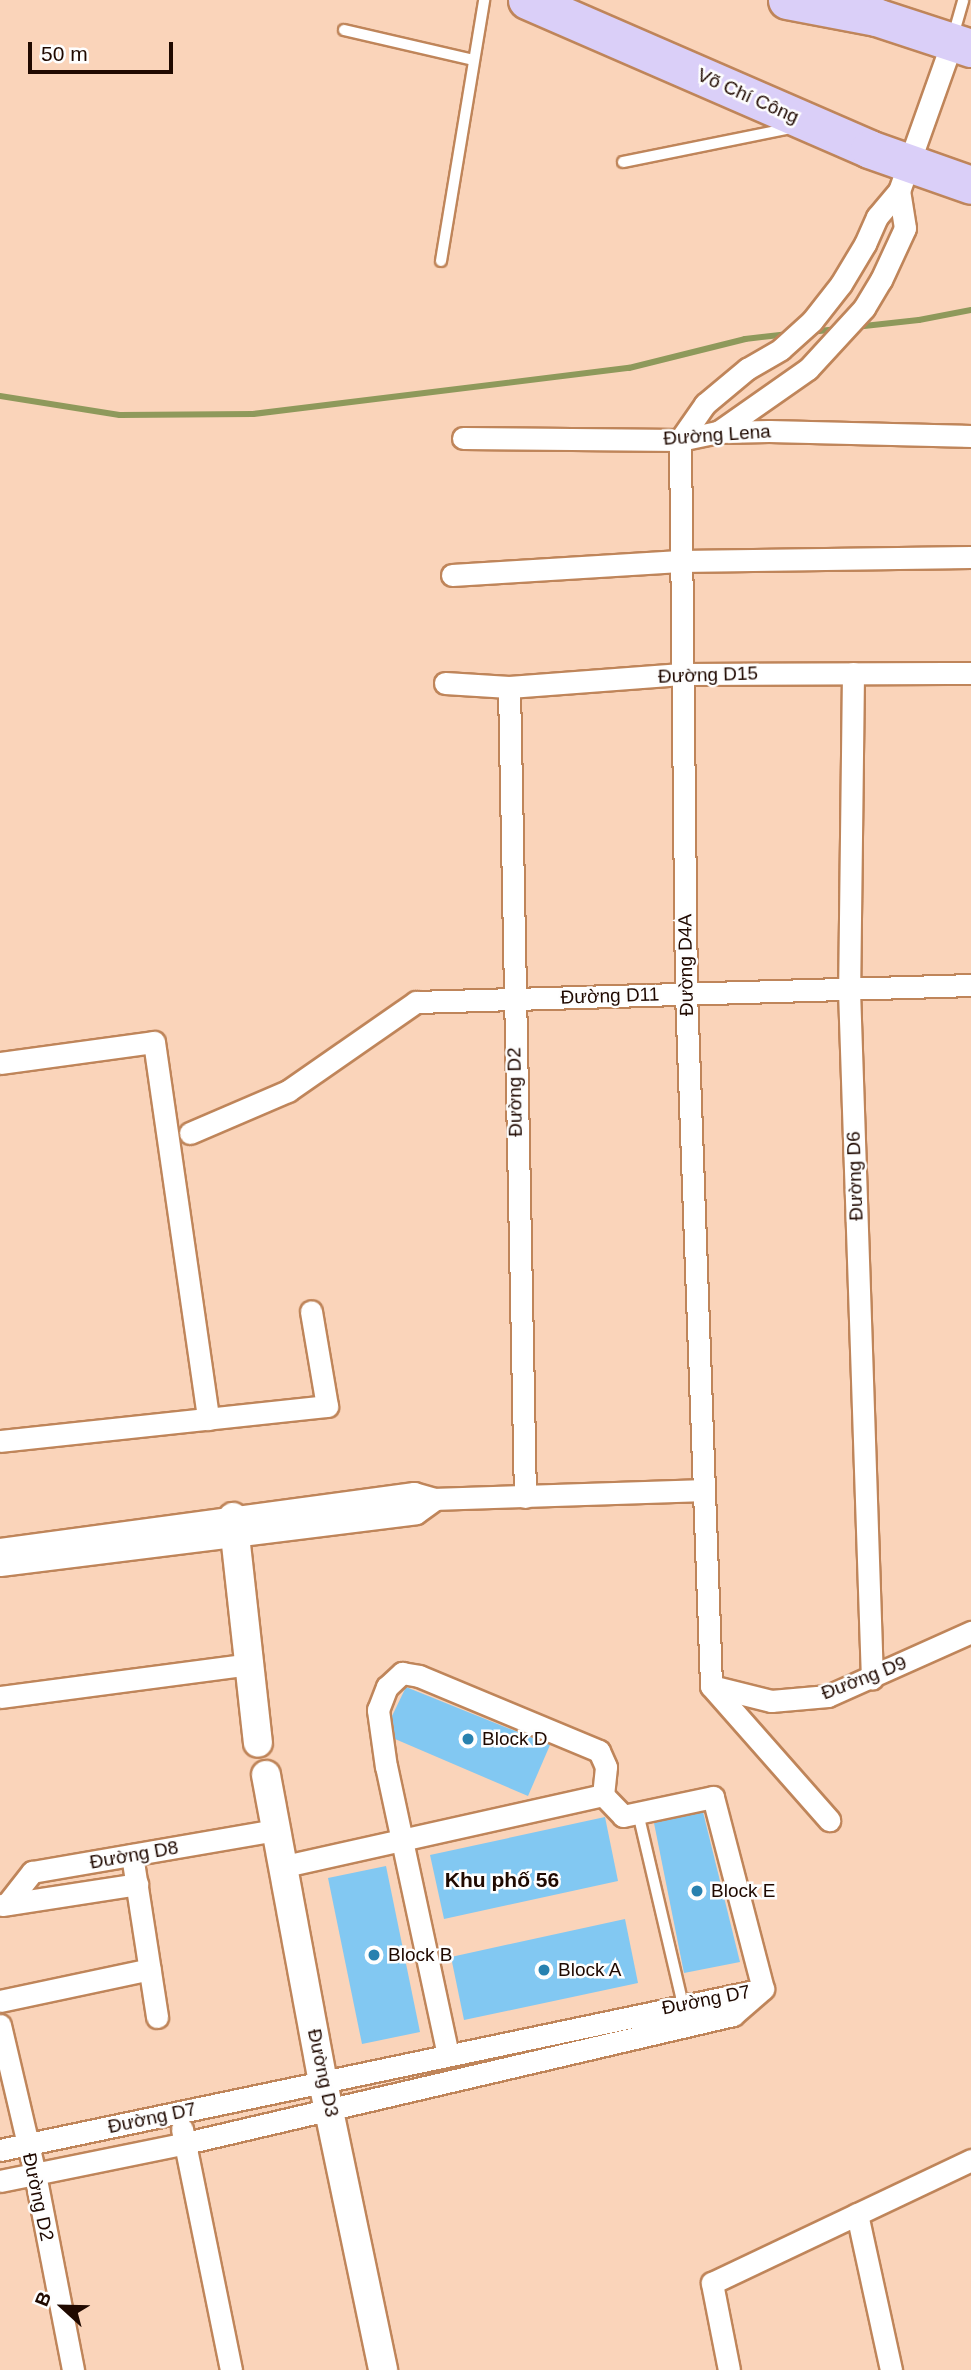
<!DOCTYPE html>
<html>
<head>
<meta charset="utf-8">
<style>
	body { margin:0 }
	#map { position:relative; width:971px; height:2370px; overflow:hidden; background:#fad4ba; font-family:Arial,sans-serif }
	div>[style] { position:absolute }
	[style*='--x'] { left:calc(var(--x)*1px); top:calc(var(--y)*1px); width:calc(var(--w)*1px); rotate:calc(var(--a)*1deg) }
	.stream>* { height:6px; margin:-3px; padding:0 3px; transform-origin:3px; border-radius:3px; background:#8e995b }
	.building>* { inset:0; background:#82c8f2 }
	.roads { filter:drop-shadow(2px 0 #bf855a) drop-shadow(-2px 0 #bf855a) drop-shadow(0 2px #bf855a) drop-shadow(0 -2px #bf855a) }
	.service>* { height:10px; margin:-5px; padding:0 5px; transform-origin:5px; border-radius:5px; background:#fff }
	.minor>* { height:21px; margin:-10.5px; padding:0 10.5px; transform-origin:10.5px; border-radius:10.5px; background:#fff }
	.tertiary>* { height:28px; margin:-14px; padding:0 14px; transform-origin:14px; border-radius:14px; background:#fff }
	.trunk>* { height:37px; margin:-18.5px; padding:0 18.5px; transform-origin:18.5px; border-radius:18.5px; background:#dacff8 }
	.dots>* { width:19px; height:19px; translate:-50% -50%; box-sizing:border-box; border:4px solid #fefefe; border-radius:50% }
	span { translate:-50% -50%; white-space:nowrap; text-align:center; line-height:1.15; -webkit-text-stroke:5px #fefefe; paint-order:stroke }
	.street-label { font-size:19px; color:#1f0900 }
	.poi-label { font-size:19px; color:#1f0900 }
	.left { translate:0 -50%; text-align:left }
	.neighbourhood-label { font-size:21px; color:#1f0900; font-weight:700 }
	.north { position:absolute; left:28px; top:2272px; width:70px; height:70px; -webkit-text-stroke:5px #fefefe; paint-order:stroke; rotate:292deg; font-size:19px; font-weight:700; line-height:28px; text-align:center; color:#1f0900 }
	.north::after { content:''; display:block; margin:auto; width:24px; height:32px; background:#1f0900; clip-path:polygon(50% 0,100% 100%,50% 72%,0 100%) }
	.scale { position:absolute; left:28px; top:42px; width:145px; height:32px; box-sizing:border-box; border:4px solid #1f0900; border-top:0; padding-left:9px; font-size:21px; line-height:24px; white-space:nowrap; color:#1f0900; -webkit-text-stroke:5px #fefefe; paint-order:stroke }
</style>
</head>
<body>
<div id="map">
	<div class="stream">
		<i style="--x:855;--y:327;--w:64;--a:-6.2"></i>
		<i style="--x:919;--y:320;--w:53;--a:-10.9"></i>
		<i style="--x:810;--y:332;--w:28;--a:-6"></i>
		<i style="--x:0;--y:396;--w:121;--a:9"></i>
		<i style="--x:120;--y:415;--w:133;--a:-0.4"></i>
		<i style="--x:253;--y:414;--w:379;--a:-7"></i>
		<i style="--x:629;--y:368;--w:120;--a:-14"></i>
		<i style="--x:745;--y:339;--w:44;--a:-6.5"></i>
	</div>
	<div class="building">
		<i style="clip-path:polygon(406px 1687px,550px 1745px,528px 1796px,395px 1739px,392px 1716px)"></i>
		<i style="clip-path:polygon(703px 1812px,740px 1962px,684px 1973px,654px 1823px)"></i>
		<i style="clip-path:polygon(605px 1817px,618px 1881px,444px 1919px,430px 1855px)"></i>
		<i style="clip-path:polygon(386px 1866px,420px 2032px,362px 2044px,328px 1878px)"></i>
		<i style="clip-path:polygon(625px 1919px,638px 1983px,464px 2020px,451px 1957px)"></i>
	</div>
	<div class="roads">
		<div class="service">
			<i style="--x:344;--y:30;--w:133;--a:13"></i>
			<i style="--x:953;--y:36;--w:37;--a:-74"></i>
			<i style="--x:623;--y:162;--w:171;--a:-11.4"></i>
			<i style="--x:441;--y:261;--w:265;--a:-80.6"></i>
			<i style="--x:638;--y:1813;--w:197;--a:76.8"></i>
		</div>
		<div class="minor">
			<i style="--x:718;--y:432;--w:110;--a:-35"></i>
			<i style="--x:808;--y:369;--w:83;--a:-47.4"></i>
			<i style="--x:864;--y:308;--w:33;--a:-59"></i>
			<i style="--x:881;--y:280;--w:57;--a:-65.2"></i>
			<i style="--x:905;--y:228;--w:37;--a:-99"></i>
			<i style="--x:899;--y:191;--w:158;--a:-70.4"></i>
			<i style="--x:463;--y:438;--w:217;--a:0.5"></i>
			<i style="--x:680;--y:440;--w:39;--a:-12"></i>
			<i style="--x:718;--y:432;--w:51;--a:-1.1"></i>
			<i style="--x:769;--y:431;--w:202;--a:1.4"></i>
			<i style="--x:680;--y:440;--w:553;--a:89.38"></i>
			<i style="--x:686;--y:993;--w:693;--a:87.93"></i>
			<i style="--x:711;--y:1686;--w:179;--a:48.6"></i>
			<i style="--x:680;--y:440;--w:44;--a:-55.2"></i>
			<i style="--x:705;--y:404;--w:55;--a:-39.8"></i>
			<i style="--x:747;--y:369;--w:39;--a:-30"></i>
			<i style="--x:781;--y:349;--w:42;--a:-42.1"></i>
			<i style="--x:812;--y:321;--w:47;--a:-51.9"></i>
			<i style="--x:841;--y:284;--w:47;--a:-59"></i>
			<i style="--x:865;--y:244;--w:30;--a:-66"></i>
			<i style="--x:877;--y:217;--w:34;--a:-50"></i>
			<i style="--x:452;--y:575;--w:228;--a:-3.5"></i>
			<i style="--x:680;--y:561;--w:291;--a:-0.8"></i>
			<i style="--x:853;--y:673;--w:317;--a:90.7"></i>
			<i style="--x:849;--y:990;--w:689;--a:88.09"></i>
			<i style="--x:445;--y:683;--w:64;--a:3.6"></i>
			<i style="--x:509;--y:687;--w:173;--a:-4.3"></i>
			<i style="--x:682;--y:674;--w:289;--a:-0.2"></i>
			<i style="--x:509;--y:687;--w:810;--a:88.87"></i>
			<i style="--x:0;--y:1063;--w:155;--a:-7.8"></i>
			<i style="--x:154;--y:1042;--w:381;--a:81.8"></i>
			<i style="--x:190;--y:1133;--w:107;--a:-23.2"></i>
			<i style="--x:288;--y:1091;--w:156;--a:-34.8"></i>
			<i style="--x:416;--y:1002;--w:555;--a:-1.75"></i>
			<i style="--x:0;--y:1441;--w:329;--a:-6.1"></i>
			<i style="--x:327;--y:1406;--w:96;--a:-99.6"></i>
			<i style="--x:0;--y:1549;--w:418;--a:-7.7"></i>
			<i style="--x:414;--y:1493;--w:22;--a:16"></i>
			<i style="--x:435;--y:1499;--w:268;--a:-1.9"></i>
			<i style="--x:0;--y:1565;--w:419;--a:-7.1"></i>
			<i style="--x:416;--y:1513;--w:24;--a:-36"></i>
			<i style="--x:711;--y:1686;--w:62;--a:14"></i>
			<i style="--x:771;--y:1701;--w:57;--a:-5"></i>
			<i style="--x:828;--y:1696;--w:157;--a:-24.1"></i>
			<i style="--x:0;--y:1697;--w:251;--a:-7.5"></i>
			<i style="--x:132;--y:1855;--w:164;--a:81.2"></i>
			<i style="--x:285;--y:1866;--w:326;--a:-12.6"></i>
			<i style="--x:603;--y:1795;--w:29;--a:46"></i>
			<i style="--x:623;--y:1816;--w:92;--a:-11.9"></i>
			<i style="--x:713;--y:1797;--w:198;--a:75.4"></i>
			<i style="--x:7;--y:1904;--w:41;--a:-52"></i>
			<i style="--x:32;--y:1872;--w:248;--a:-9.8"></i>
			<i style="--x:2;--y:1905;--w:137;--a:-8.8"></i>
			<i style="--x:0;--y:2001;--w:153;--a:-12"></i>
			<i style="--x:0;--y:2025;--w:153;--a:76.8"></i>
			<i style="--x:35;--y:2174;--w:200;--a:79"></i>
			<i style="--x:448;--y:2055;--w:295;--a:-102.1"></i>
			<i style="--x:386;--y:1767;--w:58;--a:-98"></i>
			<i style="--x:378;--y:1710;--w:25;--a:-69"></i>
			<i style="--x:387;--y:1687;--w:21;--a:-43"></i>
			<i style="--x:402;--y:1673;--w:17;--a:10"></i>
			<i style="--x:419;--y:1676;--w:195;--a:22.6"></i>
			<i style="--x:599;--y:1751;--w:17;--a:66"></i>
			<i style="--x:606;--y:1767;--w:28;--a:96"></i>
			<i style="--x:182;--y:2129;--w:246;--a:78.5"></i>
			<i style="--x:0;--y:2150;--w:777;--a:-11.89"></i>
			<i style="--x:0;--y:2181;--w:190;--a:-11.5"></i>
			<i style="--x:186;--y:2143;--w:562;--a:-13.17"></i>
			<i style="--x:733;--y:2015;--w:40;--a:-41"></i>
			<i style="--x:857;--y:2214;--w:160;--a:77.7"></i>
			<i style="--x:729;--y:2370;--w:89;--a:-101.1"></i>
			<i style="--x:712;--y:2283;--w:287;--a:-25.4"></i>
		</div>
		<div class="tertiary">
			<i style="--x:233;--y:1517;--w:227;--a:83.7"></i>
			<i style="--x:266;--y:1775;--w:312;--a:79.5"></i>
			<i style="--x:323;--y:2082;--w:294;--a:78.2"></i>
		</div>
		<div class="trunk">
			<i style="--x:527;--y:0;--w:373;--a:23.5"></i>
			<i style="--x:869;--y:149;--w:108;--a:19.4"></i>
			<i style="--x:787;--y:0;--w:91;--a:10.8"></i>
			<i style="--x:876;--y:17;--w:100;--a:18.1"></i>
		</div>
	</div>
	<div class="dots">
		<i style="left:468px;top:1739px;background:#2881af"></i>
		<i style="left:697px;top:1891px;background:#2881af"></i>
		<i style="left:374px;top:1955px;background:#2881af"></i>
		<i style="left:544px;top:1970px;background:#2881af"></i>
	</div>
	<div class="street-label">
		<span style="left:748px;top:96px;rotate:24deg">Võ Chí Công</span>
		<span style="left:717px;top:435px;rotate:-4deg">Đường Lena</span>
		<span style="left:708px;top:675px;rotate:-2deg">Đường D15</span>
		<span style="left:686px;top:965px;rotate:-91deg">Đường D4A</span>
		<span style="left:610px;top:996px;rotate:-2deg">Đường D11</span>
		<span style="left:515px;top:1092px;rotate:-91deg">Đường D2</span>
		<span style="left:855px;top:1176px;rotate:-92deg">Đường D6</span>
		<span style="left:864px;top:1678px;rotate:-21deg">Đường D9</span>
		<span style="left:134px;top:1855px;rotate:-10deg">Đường D8</span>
		<span style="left:706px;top:2000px;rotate:-11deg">Đường D7</span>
		<span style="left:323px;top:2073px;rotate:78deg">Đường D3</span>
		<span style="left:152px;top:2118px;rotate:-12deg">Đường D7</span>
		<span style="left:38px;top:2197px;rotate:78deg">Đường D2</span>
	</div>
	<div class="poi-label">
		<span class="left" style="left:482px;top:1739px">Block D</span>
		<span class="left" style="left:711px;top:1891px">Block E</span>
		<span class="left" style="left:388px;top:1955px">Block B</span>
		<span class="left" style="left:558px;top:1970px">Block A</span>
	</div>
	<div class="neighbourhood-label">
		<span style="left:502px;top:1880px">Khu phố 56</span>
	</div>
	<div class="north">B</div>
	<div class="scale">50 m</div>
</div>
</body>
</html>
